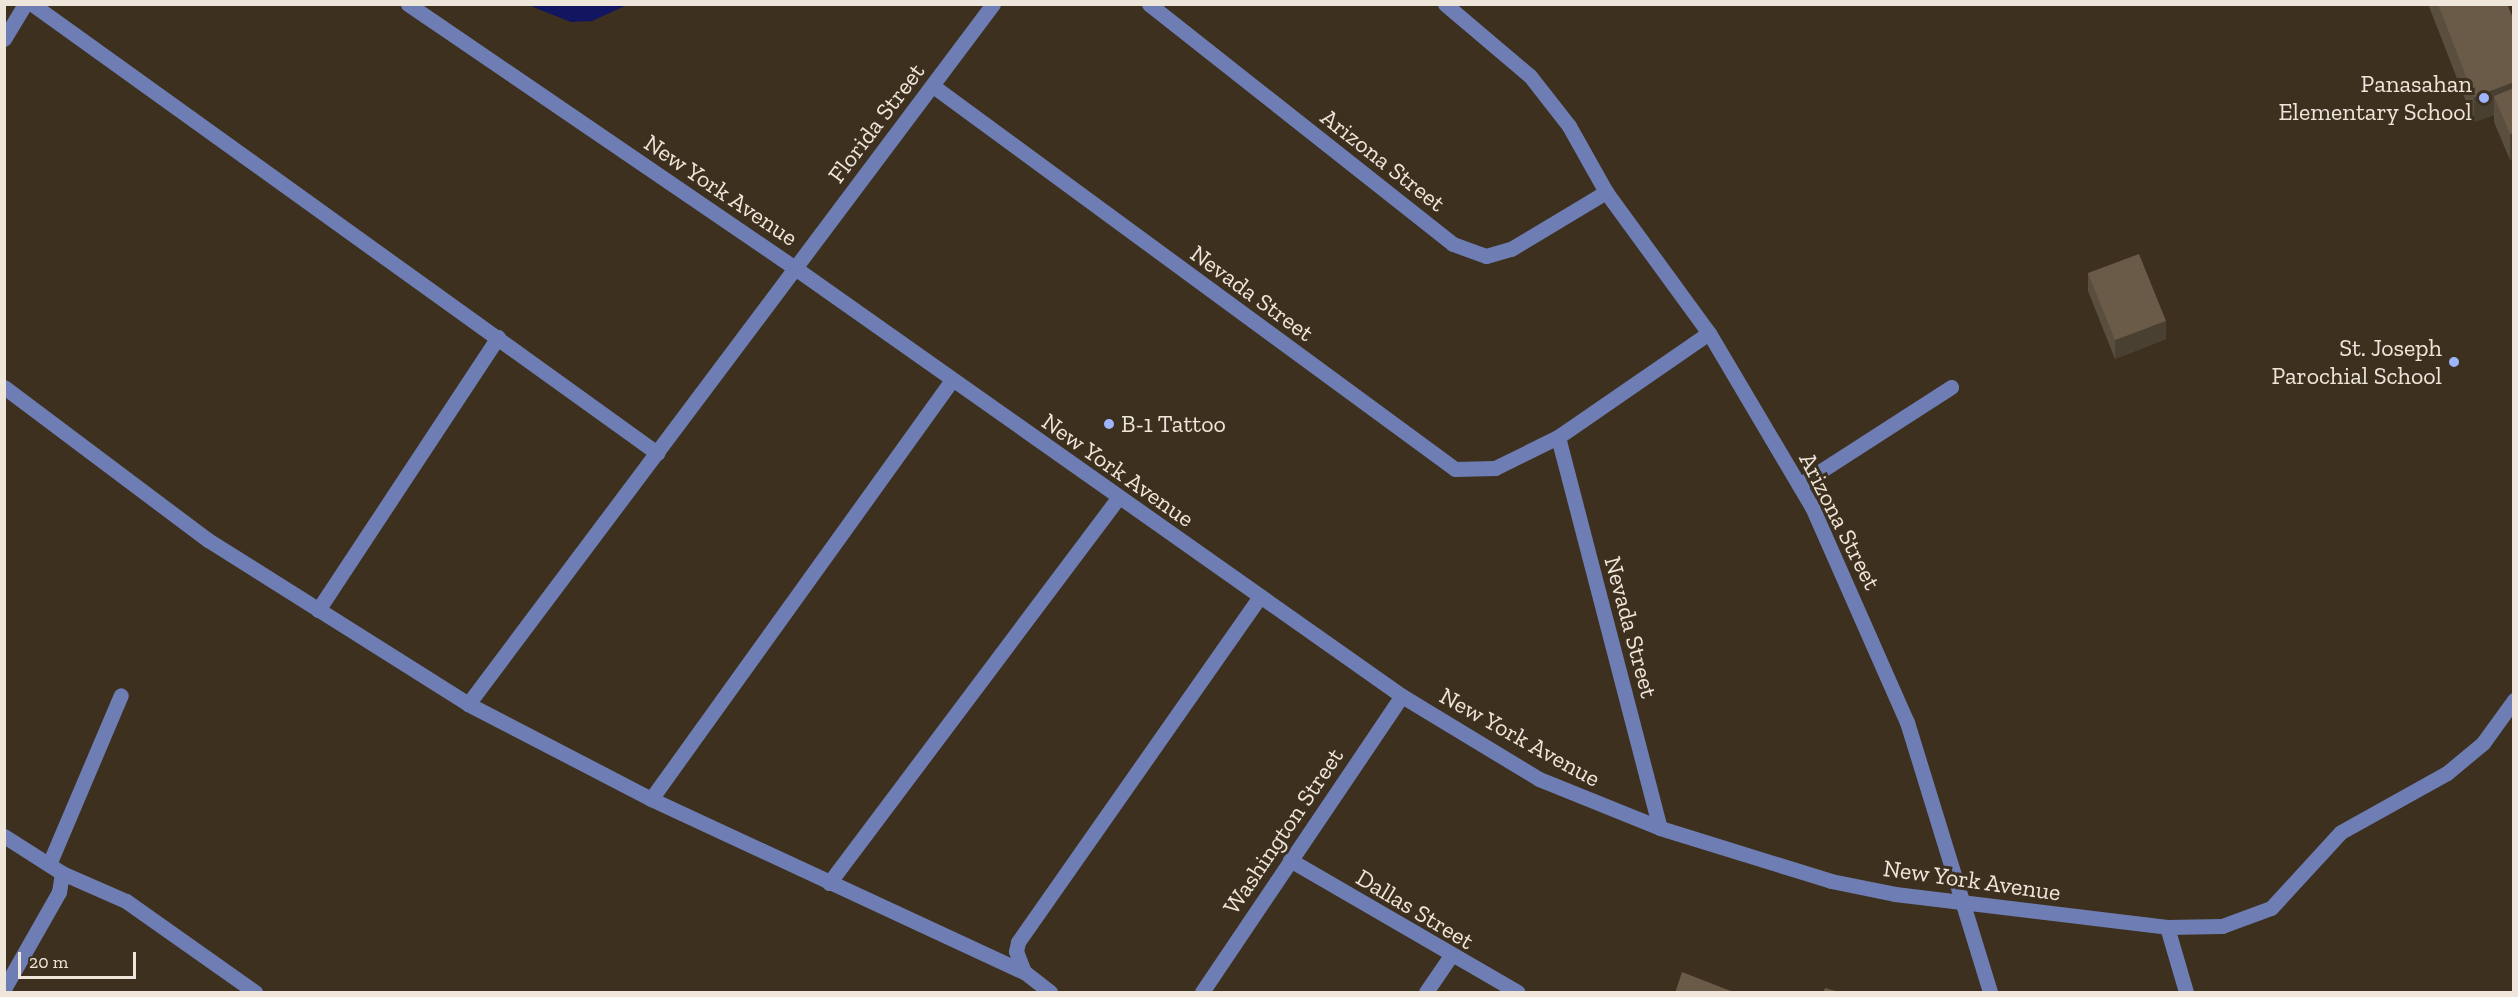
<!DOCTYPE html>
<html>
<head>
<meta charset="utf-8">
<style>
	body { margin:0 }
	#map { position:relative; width:2518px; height:997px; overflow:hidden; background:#3d301f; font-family:"Zilla Slab",serif }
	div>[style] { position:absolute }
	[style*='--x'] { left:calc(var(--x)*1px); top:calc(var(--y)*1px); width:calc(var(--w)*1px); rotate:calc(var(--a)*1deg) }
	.water>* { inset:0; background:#121560 }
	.minor>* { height:15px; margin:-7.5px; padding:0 7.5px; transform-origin:7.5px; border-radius:7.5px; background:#6e7eb4 }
	.wall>* { inset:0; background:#5a4e3e }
	.shaded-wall>* { inset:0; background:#4a4032 }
	.building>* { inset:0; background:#695b48 }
	.dots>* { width:16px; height:16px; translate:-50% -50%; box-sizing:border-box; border:3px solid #3d301f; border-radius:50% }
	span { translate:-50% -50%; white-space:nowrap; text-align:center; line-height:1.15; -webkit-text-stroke:6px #3d301f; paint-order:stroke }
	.poi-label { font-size:24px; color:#efe6db }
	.right { translate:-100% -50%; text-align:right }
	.left { translate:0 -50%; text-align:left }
	.street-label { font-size:24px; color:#efe6db }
	.frame { position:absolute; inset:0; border:6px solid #efe6db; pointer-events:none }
	.scale { position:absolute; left:18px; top:952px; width:118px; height:27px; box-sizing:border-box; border:3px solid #efe6db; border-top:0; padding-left:8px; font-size:18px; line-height:21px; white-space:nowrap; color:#efe6db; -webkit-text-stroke:4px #3d301f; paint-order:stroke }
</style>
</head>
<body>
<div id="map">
	<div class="water">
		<i style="clip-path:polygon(528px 5px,627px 5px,592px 21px,571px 22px)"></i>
	</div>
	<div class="minor">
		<i style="--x:32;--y:4;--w:770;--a:35.69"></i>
		<i style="--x:408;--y:4;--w:468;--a:34.3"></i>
		<i style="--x:795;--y:268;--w:743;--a:35.19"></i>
		<i style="--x:1402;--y:696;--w:160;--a:31.2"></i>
		<i style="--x:1539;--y:779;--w:131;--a:22"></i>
		<i style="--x:1660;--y:828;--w:179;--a:17.2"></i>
		<i style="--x:1831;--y:881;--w:65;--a:11.5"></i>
		<i style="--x:1895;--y:894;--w:274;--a:6.9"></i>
		<i style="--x:2167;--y:927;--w:55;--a:-1"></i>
		<i style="--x:2222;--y:926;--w:52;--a:-20.2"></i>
		<i style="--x:2271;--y:908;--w:103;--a:-47.4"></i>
		<i style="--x:2341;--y:832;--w:121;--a:-29.1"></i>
		<i style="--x:2447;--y:773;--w:47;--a:-39.8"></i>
		<i style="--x:2483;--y:743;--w:53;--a:-54.2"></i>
		<i style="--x:1149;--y:4;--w:387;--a:38.3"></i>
		<i style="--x:1453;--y:244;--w:35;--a:20"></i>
		<i style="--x:1486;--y:256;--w:26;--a:-16"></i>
		<i style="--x:1511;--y:249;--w:111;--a:-31"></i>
		<i style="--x:1445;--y:4;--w:111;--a:40.3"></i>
		<i style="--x:1530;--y:76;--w:63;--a:52"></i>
		<i style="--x:1569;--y:126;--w:76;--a:60.7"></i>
		<i style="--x:1606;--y:192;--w:175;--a:53.9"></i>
		<i style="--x:1709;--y:333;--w:202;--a:59.4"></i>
		<i style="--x:1812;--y:507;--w:235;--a:66.2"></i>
		<i style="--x:1907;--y:722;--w:282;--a:72.9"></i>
		<i style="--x:4;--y:39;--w:41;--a:-59"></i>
		<i style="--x:933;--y:86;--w:647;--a:36.27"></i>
		<i style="--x:1455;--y:469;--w:40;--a:-1.4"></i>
		<i style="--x:1495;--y:468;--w:70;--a:-26.2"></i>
		<i style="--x:1558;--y:437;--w:183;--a:-34.6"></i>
		<i style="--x:4;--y:387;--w:255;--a:36.9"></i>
		<i style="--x:208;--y:540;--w:307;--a:32.2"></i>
		<i style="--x:468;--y:704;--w:206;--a:27.4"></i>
		<i style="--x:651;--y:799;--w:411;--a:24.9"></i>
		<i style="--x:1558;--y:437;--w:404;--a:75.4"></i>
		<i style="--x:1799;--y:485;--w:181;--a:-32.8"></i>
		<i style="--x:318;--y:610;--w:327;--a:-56.6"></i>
		<i style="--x:468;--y:704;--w:875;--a:-53.13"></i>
		<i style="--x:651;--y:799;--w:516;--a:-54.31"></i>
		<i style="--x:4;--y:836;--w:69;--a:32.5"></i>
		<i style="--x:62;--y:873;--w:19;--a:99"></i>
		<i style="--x:59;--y:892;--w:112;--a:119.6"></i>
		<i style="--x:1290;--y:860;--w:263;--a:30.1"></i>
		<i style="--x:50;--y:862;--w:181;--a:-67"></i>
		<i style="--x:62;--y:873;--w:70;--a:23.6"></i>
		<i style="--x:126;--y:901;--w:158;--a:35.2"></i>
		<i style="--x:829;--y:883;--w:481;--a:-53.1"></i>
		<i style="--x:2167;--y:927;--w:68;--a:73.7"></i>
		<i style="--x:1050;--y:992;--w:33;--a:-142"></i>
		<i style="--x:1024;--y:972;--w:22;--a:-111"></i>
		<i style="--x:1016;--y:951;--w:9;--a:-77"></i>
		<i style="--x:1018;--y:942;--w:420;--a:-55"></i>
		<i style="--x:1202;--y:992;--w:357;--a:-56"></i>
		<i style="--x:1426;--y:992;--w:42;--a:-55.6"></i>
	</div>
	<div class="wall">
		<i style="clip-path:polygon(2428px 4px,2507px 4px,2514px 21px,2514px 158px,2510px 160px,2494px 122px,2494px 115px,2474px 122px)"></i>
		<i style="clip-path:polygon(2088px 273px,2166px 339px,2115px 359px,2088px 291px)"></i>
	</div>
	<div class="shaded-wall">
		<i style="clip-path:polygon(2514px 82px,2514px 107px,2494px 96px,2494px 115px,2474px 122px,2474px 97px)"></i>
		<i style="clip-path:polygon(2514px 133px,2514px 158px,2510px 160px,2510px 134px)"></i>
		<i style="clip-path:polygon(2166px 321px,2166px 339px,2115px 359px,2115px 340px)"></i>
	</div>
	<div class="building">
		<i style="clip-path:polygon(2438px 4px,2507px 4px,2514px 21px,2514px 82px,2474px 97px)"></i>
		<i style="clip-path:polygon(2514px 88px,2514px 133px,2510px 134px,2494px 96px)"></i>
		<i style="clip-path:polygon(2139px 254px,2166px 321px,2115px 340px,2088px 273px)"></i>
		<i style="clip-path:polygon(1682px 972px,1736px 993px,1675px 993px)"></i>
		<i style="clip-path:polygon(1825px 988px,1843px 993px,1823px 993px)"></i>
	</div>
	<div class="dots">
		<i style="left:2484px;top:98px;background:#9eb4fd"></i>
		<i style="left:2454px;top:362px;background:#9eb4fd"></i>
		<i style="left:1109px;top:424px;background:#9eb4fd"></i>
	</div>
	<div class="poi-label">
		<span class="right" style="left:2472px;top:98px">Panasahan<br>Elementary School</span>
		<span class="right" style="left:2442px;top:362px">St. Joseph<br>Parochial School</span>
		<span class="left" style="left:1121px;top:424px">B-1 Tattoo</span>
	</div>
	<div class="street-label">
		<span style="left:876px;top:123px;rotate:-53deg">Florida Street</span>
		<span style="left:1383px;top:160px;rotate:38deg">Arizona Street</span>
		<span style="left:721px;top:190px;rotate:34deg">New York Avenue</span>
		<span style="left:1252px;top:293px;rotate:36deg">Nevada Street</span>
		<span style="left:1118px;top:470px;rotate:35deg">New York Avenue</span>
		<span style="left:1840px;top:521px;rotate:63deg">Arizona Street</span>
		<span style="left:1631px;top:627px;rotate:75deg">Nevada Street</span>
		<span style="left:1520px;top:737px;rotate:29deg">New York Avenue</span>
		<span style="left:1283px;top:831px;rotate:-56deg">Washington Street</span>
		<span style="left:1972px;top:880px;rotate:8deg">New York Avenue</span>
		<span style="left:1415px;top:909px;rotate:31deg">Dallas Street</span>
	</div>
	<div class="frame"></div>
	<div class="scale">20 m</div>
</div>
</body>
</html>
